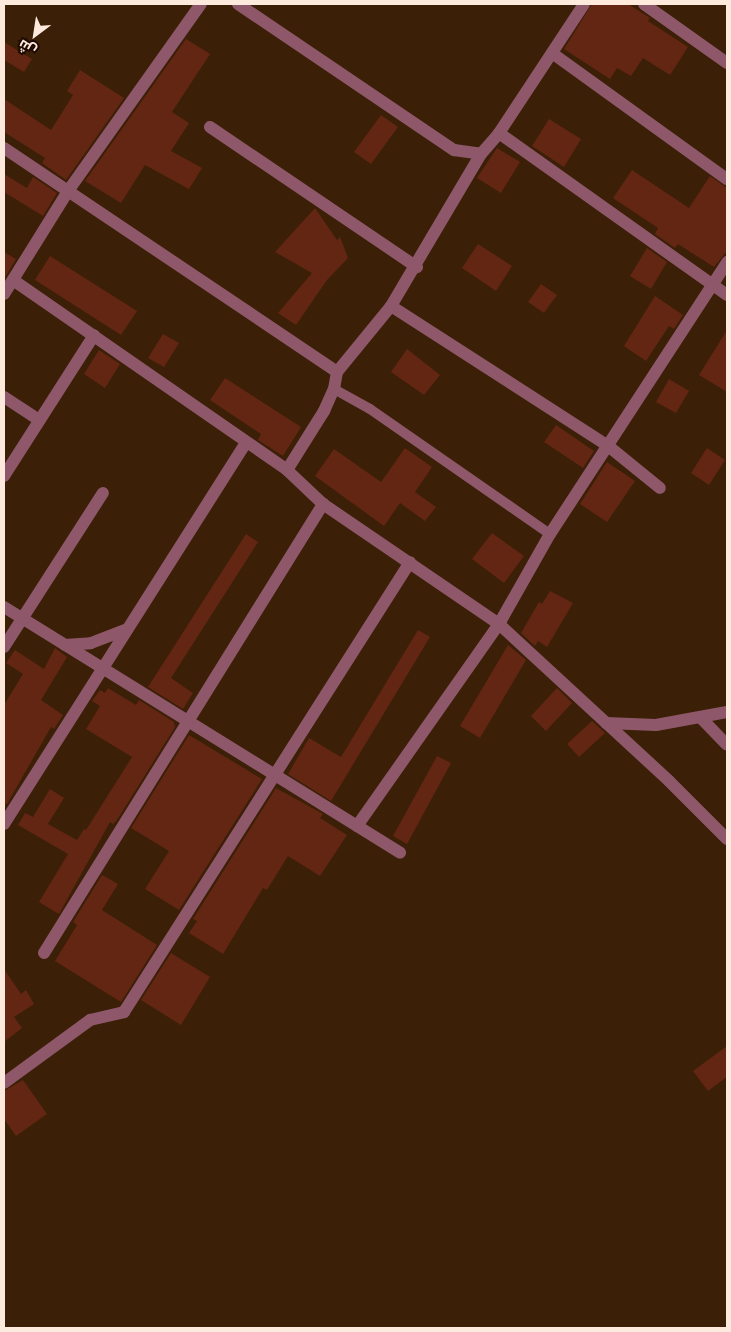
<!DOCTYPE html>
<html>
<head>
<meta charset="utf-8">
<style>
	body { margin:0 }
	#map { position:relative; width:731px; height:1332px; overflow:hidden; background:#3b1f07; font-family:Mulish,Cairo,sans-serif }
	div>[style] { position:absolute }
	[style*='--x'] { left:calc(var(--x)*1px); top:calc(var(--y)*1px); width:calc(var(--w)*1px); rotate:calc(var(--a)*1deg) }
	.building>* { inset:0; background:#632613 }
	.lane>* { height:10px; margin:-5px; padding:0 5px; transform-origin:5px; border-radius:5px; background:#8e586a }
	.street>* { height:12px; margin:-6px; padding:0 6px; transform-origin:6px; border-radius:6px; background:#8e586a }
	span { translate:-50% -50%; white-space:nowrap; text-align:center; line-height:1.15; -webkit-text-stroke:4.5px #1f0a00; paint-order:stroke }
	.frame { position:absolute; inset:0; border:5px solid #fdeadc; pointer-events:none }
	.north { position:absolute; left:10px; top:10px; width:50px; height:50px; -webkit-text-stroke:4px #1f0a00; paint-order:stroke; rotate:211deg; font-size:14px; font-weight:700; line-height:20px; text-align:center; color:#fdeadc }
	.north::after { content:''; display:block; margin:auto; width:18px; height:22px; background:#fdeadc; clip-path:polygon(50% 0,100% 100%,50% 72%,0 100%) }
</style>
</head>
<body>
<div id="map">
	<div class="building">
		<i style="clip-path:polygon(592px 4px,628px 4px,650px 18px,648px 21px,688px 47px,670px 75px,643px 58px,631px 76px,617px 68px,610px 79px,564px 49px)"></i>
		<i style="clip-path:polygon(186px 39px,210px 54px,172px 112px,189px 123px,171px 151px,202px 168px,189px 189px,145px 165px,121px 203px,85px 181px)"></i>
		<i style="clip-path:polygon(4px 42px,32px 59px,24px 72px,4px 60px)"></i>
		<i style="clip-path:polygon(80px 70px,124px 98px,66px 180px,42px 163px,45px 158px,4px 132px,4px 99px,51px 130px,73px 95px,67px 91px)"></i>
		<i style="clip-path:polygon(381px 115px,398px 127px,371px 164px,354px 152px)"></i>
		<i style="clip-path:polygon(549px 119px,581px 139px,564px 167px,532px 146px)"></i>
		<i style="clip-path:polygon(497px 148px,520px 162px,501px 193px,477px 178px)"></i>
		<i style="clip-path:polygon(632px 170px,689px 208px,710px 176px,727px 188px,727px 251px,714px 267px,678px 244px,675px 248px,655px 234px,658px 228px,613px 198px)"></i>
		<i style="clip-path:polygon(4px 174px,27px 188px,33px 177px,57px 193px,43px 216px,4px 192px)"></i>
		<i style="clip-path:polygon(315px 208px,337px 240px,340px 237px,348px 258px,327px 280px,296px 325px,278px 313px,312px 273px,275px 252px)"></i>
		<i style="clip-path:polygon(478px 244px,512px 266px,496px 291px,462px 268px)"></i>
		<i style="clip-path:polygon(647px 248px,667px 262px,651px 289px,630px 276px)"></i>
		<i style="clip-path:polygon(4px 252px,16px 259px,4px 279px)"></i>
		<i style="clip-path:polygon(50px 256px,137px 311px,121px 335px,35px 280px)"></i>
		<i style="clip-path:polygon(541px 284px,557px 295px,544px 313px,528px 302px)"></i>
		<i style="clip-path:polygon(655px 296px,683px 315px,674px 329px,669px 326px,646px 361px,624px 346px)"></i>
		<i style="clip-path:polygon(727px 330px,727px 392px,699px 375px)"></i>
		<i style="clip-path:polygon(163px 334px,179px 343px,164px 367px,148px 358px)"></i>
		<i style="clip-path:polygon(407px 349px,440px 375px,424px 395px,391px 372px)"></i>
		<i style="clip-path:polygon(99px 350px,120px 364px,105px 388px,84px 374px)"></i>
		<i style="clip-path:polygon(225px 378px,301px 427px,283px 456px,258px 440px,261px 434px,210px 400px)"></i>
		<i style="clip-path:polygon(669px 379px,689px 391px,676px 413px,656px 402px)"></i>
		<i style="clip-path:polygon(556px 425px,594px 451px,583px 468px,544px 442px)"></i>
		<i style="clip-path:polygon(405px 448px,432px 467px,415px 492px,436px 507px,425px 521px,400px 503px,384px 526px,315px 476px,334px 449px,381px 482px)"></i>
		<i style="clip-path:polygon(707px 448px,725px 460px,709px 485px,691px 473px)"></i>
		<i style="clip-path:polygon(607px 462px,635px 481px,607px 522px,580px 504px)"></i>
		<i style="clip-path:polygon(492px 533px,524px 556px,504px 583px,472px 559px)"></i>
		<i style="clip-path:polygon(246px 534px,258px 542px,171px 678px,193px 693px,183px 709px,148px 687px)"></i>
		<i style="clip-path:polygon(550px 591px,573px 603px,547px 647px,538px 641px,535px 646px,521px 633px,539px 602px,542px 604px)"></i>
		<i style="clip-path:polygon(418px 630px,430px 637px,331px 801px,288px 774px,309px 738px,341px 757px)"></i>
		<i style="clip-path:polygon(508px 645px,526px 660px,480px 738px,460px 726px)"></i>
		<i style="clip-path:polygon(55px 648px,67px 657px,41px 700px,63px 715px,54px 729px,51px 727px,7px 804px,4px 803px,4px 705px,23px 674px,6px 663px,15px 650px,44px 669px)"></i>
		<i style="clip-path:polygon(108px 688px,136px 705px,139px 700px,174px 722px,175px 727px,117px 820px,113px 824px,110px 822px,59px 914px,39px 902px,68px 854px,18px 825px,25px 813px,33px 817px,50px 789px,64px 798px,48px 824px,77px 840px,84px 829px,86px 830px,132px 757px,86px 729px,100px 706px,92px 701px,100px 690px,105px 693px)"></i>
		<i style="clip-path:polygon(557px 688px,572px 703px,546px 731px,531px 716px)"></i>
		<i style="clip-path:polygon(592px 721px,605px 733px,579px 757px,567px 744px)"></i>
		<i style="clip-path:polygon(189px 735px,262px 779px,179px 910px,145px 889px,169px 851px,131px 828px)"></i>
		<i style="clip-path:polygon(437px 756px,451px 763px,407px 844px,393px 836px)"></i>
		<i style="clip-path:polygon(276px 788px,323px 814px,320px 818px,347px 835px,320px 876px,288px 856px,267px 890px,263px 888px,223px 954px,189px 933px,197px 921px,193px 919px)"></i>
		<i style="clip-path:polygon(102px 875px,118px 884px,102px 910px,157px 945px,121px 1002px,55px 961px,77px 925px,73px 922px)"></i>
		<i style="clip-path:polygon(171px 953px,210px 977px,181px 1025px,141px 1000px)"></i>
		<i style="clip-path:polygon(4px 969px,21px 994px,26px 990px,34px 1004px,14px 1017px,22px 1028px,4px 1042px)"></i>
		<i style="clip-path:polygon(727px 1046px,727px 1077px,708px 1091px,693px 1071px)"></i>
		<i style="clip-path:polygon(23px 1080px,47px 1114px,16px 1136px,4px 1119px,4px 1091px)"></i>
	</div>
	<div class="lane">
		<i style="--x:334;--y:389;--w:41;--a:29.1"></i>
		<i style="--x:370;--y:409;--w:219;--a:34.8"></i>
	</div>
	<div class="street">
		<i style="--x:238;--y:4;--w:261;--a:34.1"></i>
		<i style="--x:454;--y:150;--w:27;--a:8"></i>
		<i style="--x:644;--y:4;--w:102;--a:35.4"></i>
		<i style="--x:552;--y:53;--w:216;--a:35.8"></i>
		<i style="--x:210;--y:127;--w:250;--a:34.1"></i>
		<i style="--x:499;--y:133;--w:280;--a:35.4"></i>
		<i style="--x:4;--y:148;--w:401;--a:33.9"></i>
		<i style="--x:13;--y:280;--w:333;--a:34.7"></i>
		<i style="--x:287;--y:470;--w:50;--a:43.4"></i>
		<i style="--x:323;--y:504;--w:213;--a:34.3"></i>
		<i style="--x:499;--y:624;--w:231;--a:42.7"></i>
		<i style="--x:669;--y:781;--w:82;--a:45"></i>
		<i style="--x:4;--y:294;--w:121;--a:-58.1"></i>
		<i style="--x:68;--y:191;--w:229;--a:-54.6"></i>
		<i style="--x:391;--y:306;--w:257;--a:32.8"></i>
		<i style="--x:607;--y:445;--w:68;--a:39.1"></i>
		<i style="--x:4;--y:397;--w:42;--a:33.3"></i>
		<i style="--x:287;--y:470;--w:70;--a:-57.9"></i>
		<i style="--x:324;--y:411;--w:24;--a:-66"></i>
		<i style="--x:334;--y:389;--w:17;--a:-80"></i>
		<i style="--x:337;--y:372;--w:85;--a:-50.7"></i>
		<i style="--x:391;--y:306;--w:177;--a:-59.4"></i>
		<i style="--x:481;--y:154;--w:28;--a:-49"></i>
		<i style="--x:499;--y:133;--w:154;--a:-56.6"></i>
		<i style="--x:4;--y:476;--w:167;--a:-57.4"></i>
		<i style="--x:4;--y:607;--w:466;--a:31.8"></i>
		<i style="--x:65;--y:645;--w:26;--a:-4"></i>
		<i style="--x:91;--y:643;--w:36;--a:-21"></i>
		<i style="--x:4;--y:647;--w:183;--a:-57.3"></i>
		<i style="--x:701;--y:718;--w:37;--a:46"></i>
		<i style="--x:606;--y:723;--w:50;--a:2.3"></i>
		<i style="--x:656;--y:725;--w:72;--a:-10.4"></i>
		<i style="--x:4;--y:824;--w:450;--a:-57.6"></i>
		<i style="--x:357;--y:826;--w:247;--a:-54.9"></i>
		<i style="--x:499;--y:624;--w:103;--a:-60.5"></i>
		<i style="--x:550;--y:534;--w:325;--a:-56.9"></i>
		<i style="--x:44;--y:953;--w:529;--a:-58.14"></i>
		<i style="--x:4;--y:1083;--w:107;--a:-36.2"></i>
		<i style="--x:90;--y:1020;--w:35;--a:-13"></i>
		<i style="--x:124;--y:1012;--w:533;--a:-57.56"></i>
	</div>
	<div class="frame"></div>
	<div class="north">ش</div>
</div>
</body>
</html>
